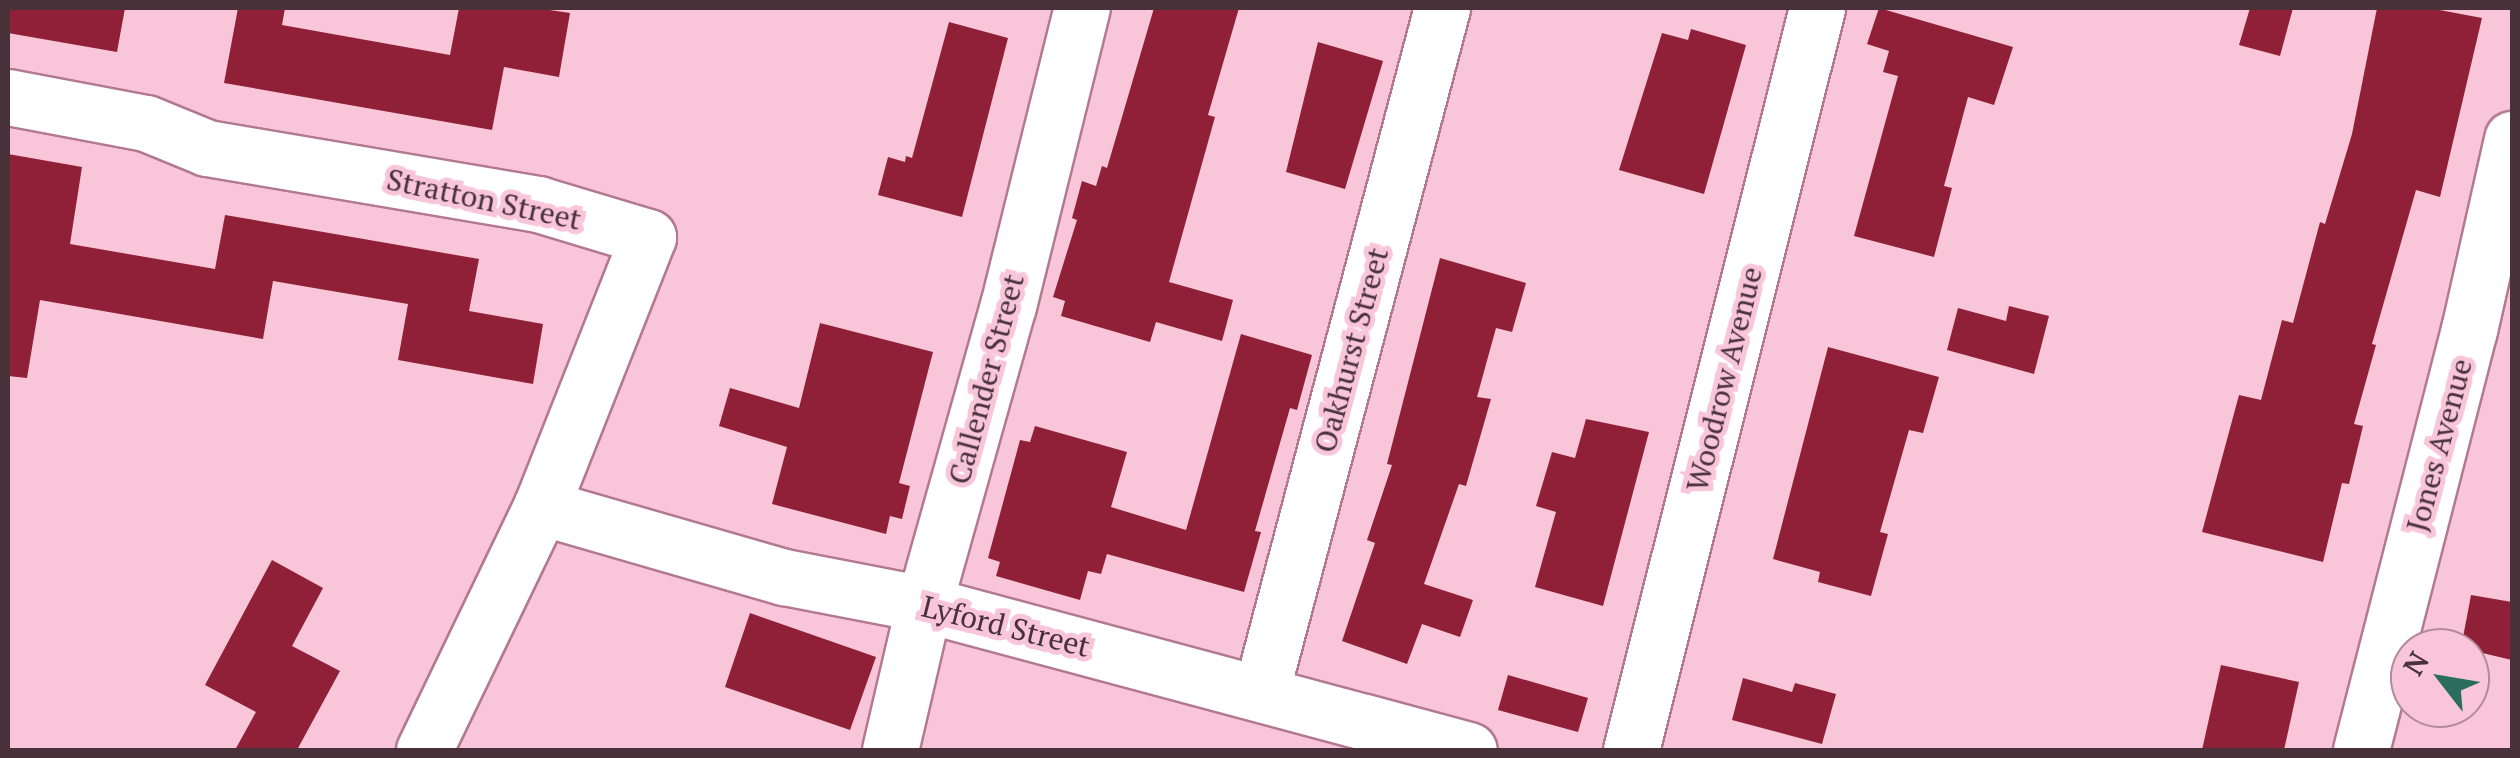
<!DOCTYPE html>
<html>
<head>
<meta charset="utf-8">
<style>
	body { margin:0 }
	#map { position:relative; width:2520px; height:758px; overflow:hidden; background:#f8c6d8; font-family:"PT Serif",serif }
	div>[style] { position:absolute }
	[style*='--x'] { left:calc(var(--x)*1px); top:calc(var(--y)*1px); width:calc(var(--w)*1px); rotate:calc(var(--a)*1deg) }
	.building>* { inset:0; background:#902037 }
	.roads { filter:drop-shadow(2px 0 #b2798f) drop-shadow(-2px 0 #b2798f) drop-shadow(0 2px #b2798f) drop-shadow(0 -2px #b2798f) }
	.minor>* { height:55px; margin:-27.5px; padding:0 27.5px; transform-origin:27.5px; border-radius:27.5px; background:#fff }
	span { translate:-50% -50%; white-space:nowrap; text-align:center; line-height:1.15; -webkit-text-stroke:10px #f8c6d8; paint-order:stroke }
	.street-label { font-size:30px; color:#49313a }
	.frame { position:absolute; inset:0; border:10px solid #49313a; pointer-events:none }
	.north { position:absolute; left:2390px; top:628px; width:100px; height:100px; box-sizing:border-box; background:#f8c6d8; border:2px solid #b28a99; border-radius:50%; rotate:301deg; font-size:28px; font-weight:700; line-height:40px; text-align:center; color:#49313a }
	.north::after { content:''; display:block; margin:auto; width:35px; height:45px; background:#2b6d5d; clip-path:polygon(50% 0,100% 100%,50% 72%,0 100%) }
</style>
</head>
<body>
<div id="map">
	<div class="building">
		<i style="clip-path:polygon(8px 8px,125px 8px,117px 52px,8px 33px)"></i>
		<i style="clip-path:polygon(238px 8px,285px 8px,282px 25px,450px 55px,459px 8px,536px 8px,570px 13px,559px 77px,504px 67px,492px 130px,224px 83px)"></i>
		<i style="clip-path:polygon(1154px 8px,1239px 8px,1208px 115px,1215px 117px,1169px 282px,1233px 300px,1222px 341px,1156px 322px,1150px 342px,1061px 316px,1065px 301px,1053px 297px,1077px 220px,1072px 218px,1082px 181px,1096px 186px,1102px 166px,1107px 168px)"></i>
		<i style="clip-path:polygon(1879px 8px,2013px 47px,1994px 105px,1968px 97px,1944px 186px,1952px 188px,1934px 257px,1854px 236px,1898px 76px,1883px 72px,1889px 51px,1867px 44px)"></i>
		<i style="clip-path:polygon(2250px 8px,2293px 8px,2280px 56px,2239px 45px)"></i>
		<i style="clip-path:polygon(2377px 8px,2429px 8px,2482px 18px,2440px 197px,2416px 190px,2372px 344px,2376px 345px,2354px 424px,2363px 426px,2349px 484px,2342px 483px,2323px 562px,2202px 532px,2239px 395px,2261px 400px,2282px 320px,2293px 323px,2320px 222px,2325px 224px,2352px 134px)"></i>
		<i style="clip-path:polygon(949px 22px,1008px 38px,962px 217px,878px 195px,888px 157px,905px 162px,906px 156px,912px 158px)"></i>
		<i style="clip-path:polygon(1691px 29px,1746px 45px,1704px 194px,1619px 170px,1662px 33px,1688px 40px)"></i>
		<i style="clip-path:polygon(1318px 42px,1383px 61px,1345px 189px,1286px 172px)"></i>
		<i style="clip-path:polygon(8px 154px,82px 167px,70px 244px,215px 269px,225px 215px,479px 259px,469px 311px,543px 324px,533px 384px,398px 360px,408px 304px,273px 281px,263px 339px,40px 300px,27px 378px,8px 376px)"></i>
		<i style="clip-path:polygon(1440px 258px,1526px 283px,1512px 332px,1496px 328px,1477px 397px,1491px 399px,1466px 486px,1459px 484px,1424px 584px,1473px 600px,1460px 637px,1422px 624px,1407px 664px,1342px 641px,1375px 543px,1367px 540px,1392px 465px,1387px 464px)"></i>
		<i style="clip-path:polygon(2009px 306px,2049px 316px,2034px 374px,1947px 350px,1958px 308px,2006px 321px)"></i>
		<i style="clip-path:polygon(820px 323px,933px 352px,899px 483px,910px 486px,902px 519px,890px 516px,886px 534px,772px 504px,787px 447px,719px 426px,730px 388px,799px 408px)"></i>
		<i style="clip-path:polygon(1241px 334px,1312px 355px,1297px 410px,1290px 408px,1255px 531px,1261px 532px,1244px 592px,1107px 554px,1101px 574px,1088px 571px,1080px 600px,996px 576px,1000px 562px,988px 558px,1020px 440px,1030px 442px,1035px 426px,1127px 452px,1111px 507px,1186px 530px)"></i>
		<i style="clip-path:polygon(1828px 347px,1939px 377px,1923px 433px,1909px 430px,1880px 532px,1888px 534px,1871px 596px,1818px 582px,1820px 572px,1773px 559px)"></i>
		<i style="clip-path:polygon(1586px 419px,1649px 432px,1603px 606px,1535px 587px,1556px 512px,1536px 506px,1552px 452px,1575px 458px)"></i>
		<i style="clip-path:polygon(272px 560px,323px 588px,292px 646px,340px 671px,297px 750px,235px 750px,256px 712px,205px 685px)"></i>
		<i style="clip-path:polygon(2471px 595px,2512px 602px,2512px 660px,2461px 648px)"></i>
		<i style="clip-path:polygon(750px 613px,876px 657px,850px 730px,725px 687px)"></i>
		<i style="clip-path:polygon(2221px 665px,2299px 682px,2284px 750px,2202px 750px)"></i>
		<i style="clip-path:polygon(1508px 675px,1588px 698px,1578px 732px,1498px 710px)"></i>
		<i style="clip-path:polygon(1743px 678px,1792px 692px,1795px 683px,1836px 694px,1822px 744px,1732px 720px)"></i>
	</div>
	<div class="roads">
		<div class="minor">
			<i style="--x:8;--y:97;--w:140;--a:10.7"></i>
			<i style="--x:146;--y:123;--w:66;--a:22.3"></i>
			<i style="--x:207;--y:148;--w:336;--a:9.6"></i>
			<i style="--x:538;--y:204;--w:115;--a:16.7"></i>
			<i style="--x:648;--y:237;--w:290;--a:111.6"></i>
			<i style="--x:541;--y:507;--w:270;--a:115.7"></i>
			<i style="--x:541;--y:507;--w:253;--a:16.1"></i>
			<i style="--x:784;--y:577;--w:143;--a:10.9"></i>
			<i style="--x:924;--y:604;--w:564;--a:15"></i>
			<i style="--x:1261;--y:692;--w:708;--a:-75.18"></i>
			<i style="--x:890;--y:750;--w:150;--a:-76.9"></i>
			<i style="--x:924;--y:604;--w:310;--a:-74.3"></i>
			<i style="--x:1008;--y:306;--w:307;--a:-76.1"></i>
			<i style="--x:1631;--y:750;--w:765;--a:-75.93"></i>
			<i style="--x:2361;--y:750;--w:434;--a:-75.6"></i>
			<i style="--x:2469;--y:330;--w:196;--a:-77.3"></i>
		</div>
	</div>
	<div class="street-label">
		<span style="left:484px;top:199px;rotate:12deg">Stratton Street</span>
		<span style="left:1351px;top:350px;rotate:-75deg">Oakhurst Street</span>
		<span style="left:986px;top:379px;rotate:-75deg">Callender Street</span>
		<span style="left:1724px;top:379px;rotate:-76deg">Woodrow Avenue</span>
		<span style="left:2439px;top:445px;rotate:-75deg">Jones Avenue</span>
		<span style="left:1006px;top:626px;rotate:14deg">Lyford Street</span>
	</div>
	<div class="frame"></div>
	<div class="north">N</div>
</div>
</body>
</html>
